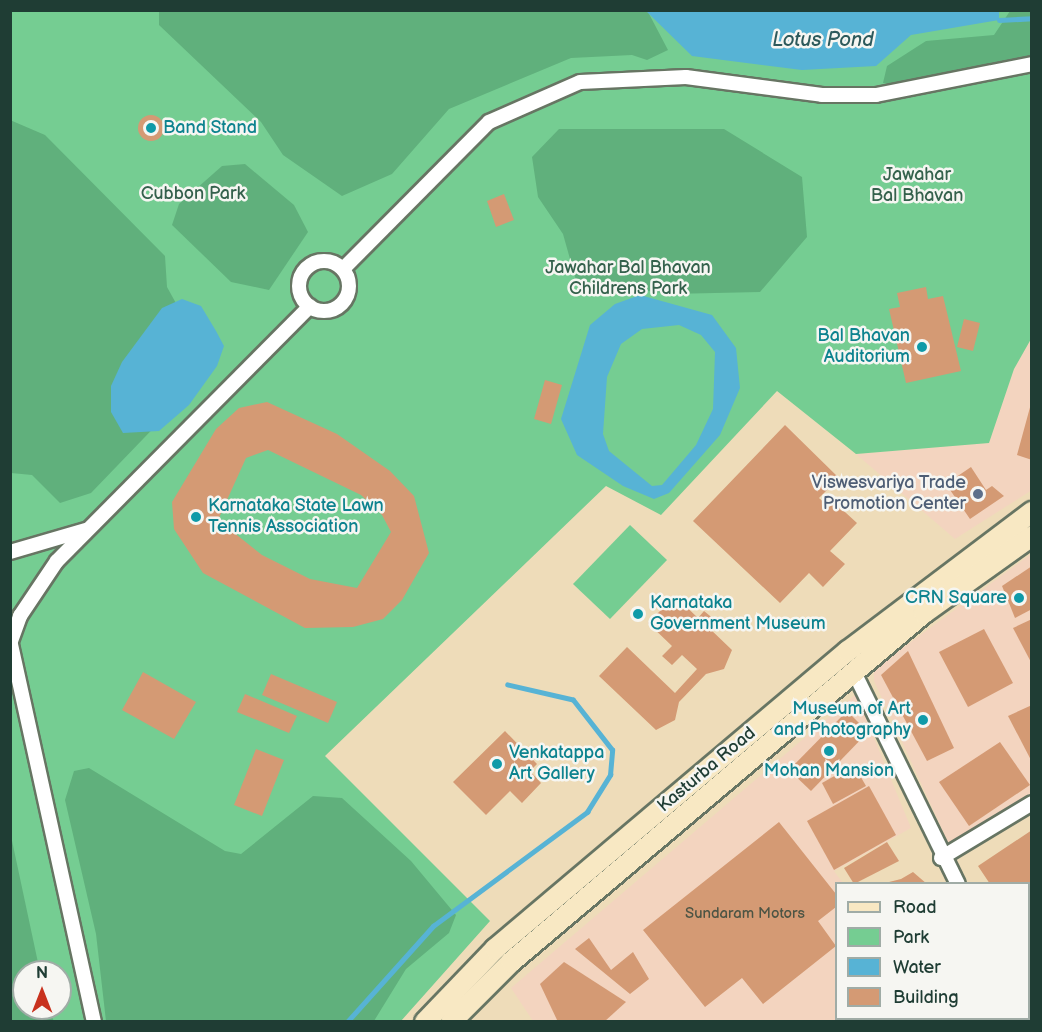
<!DOCTYPE html>
<html>
<head>
<meta charset="utf-8">
<style>
	body { margin:0 }
	#map { position:relative; width:1042px; height:1032px; overflow:hidden; background:#eedcb9; font-family:"Balsamiq Sans",sans-serif }
	div>[style] { position:absolute }
	[style*='--x'] { left:calc(var(--x)*1px); top:calc(var(--y)*1px); width:calc(var(--w)*1px); rotate:calc(var(--a)*1deg) }
	.built>* { inset:0; background:#f3d4bf }
	.green>* { inset:0; background:#75cd92 }
	.forest>* { inset:0; background:#60b07c }
	.water>* { inset:0; background:#57b3d5 }
	.stream>* { height:4.5px; margin:-2.25px; padding:0 2.25px; transform-origin:2.25px; border-radius:2.25px; background:#57b3d5 }
	.building>* { inset:0; background:#d49a74 }
	.round { border-radius:50% }
	.roads { filter:drop-shadow(2px 0 #677563) drop-shadow(-2px 0 #677563) drop-shadow(0 2px #677563) drop-shadow(0 -2px #677563) }
	.street>* { height:14px; margin:-7px; padding:0 7px; transform-origin:7px; border-radius:7px; background:#fff }
	.street>.ring { margin:-7px; padding:0; box-sizing:content-box; background:none; border:14px solid #fff; border-radius:50% }
	.secondary>* { height:20px; margin:-10px; padding:0 10px; transform-origin:10px; border-radius:10px; background:#f8e8c3 }
	.dots>* { width:16px; height:16px; translate:-50% -50%; box-sizing:border-box; border:3px solid #f6f6f2; border-radius:50% }
	span { translate:-50% -50%; white-space:nowrap; text-align:center; line-height:1.15; -webkit-text-stroke:5px #f6f6f2; paint-order:stroke }
	.number-label { font-size:15px; color:#4c5444 }
	.number-label span { -webkit-text-stroke-width:0 }
	.culture-label { font-size:18px; color:#0d838f }
	.left { translate:0 -50%; text-align:left }
	.right { translate:-100% -50%; text-align:right }
	.park-label { font-size:18px; color:#34614c }
	.service-label { font-size:18px; color:#4e5e75 }
	.street-label { font-size:18px; color:#1f3d34 }
	.water-label { font-size:20px; color:#2d5a5c; font-style:italic }
	.frame { position:absolute; inset:0; border:12px solid #1f3d34; pointer-events:none }
	.legend { position:absolute; left:835px; top:882px; width:195px; height:138px; box-sizing:border-box; background:#f6f6f2; border:2px solid #a0aca6; margin:0; padding:8px 10px; list-style:none; font-size:18px; color:#1f3d34 }
	.legend li { display:flex; align-items:center; gap:12px; height:30px }
	.legend b { width:30px; border:2px solid #a0aca6 }
	.north { position:absolute; left:12px; top:960px; width:60px; height:60px; box-sizing:border-box; background:#f6f6f2; border:2px solid #a0aca6; border-radius:50%; rotate:0deg; font-size:16px; font-weight:700; line-height:24px; text-align:center; color:#1f3d34 }
	.north::after { content:''; display:block; margin:auto; width:21px; height:27px; background:#c8321e; clip-path:polygon(50% 0,100% 100%,50% 72%,0 100%) }
</style>
</head>
<body>
<div id="map">
	<div class="built">
		<i style="clip-path:polygon(1031px 339px,1032px 490px,955px 539px,856px 454px,989px 443px,1014px 369px)"></i>
		<i style="clip-path:polygon(1031px 554px,1031px 808px,955px 857px,874px 681px,874px 669px)"></i>
		<i style="clip-path:polygon(856px 694px,911px 828px,834px 871px,843px 883px,836px 884px,836px 1018px,867px 1021px,533px 1021px,511px 988px)"></i>
	</div>
	<div class="green">
		<i style="clip-path:polygon(evenodd,10px 11px,1031px 11px,1031px 339px,1014px 369px,989px 443px,856px 454px,777px 391px,661px 515px,606px 486px,325px 756px,490px 921px,401px 1021px,11px 1021px,10px 11px,24px 972px,60px 972px,60px 1008px,24px 1008px,24px 972px)"></i>
		<i style="clip-path:polygon(630px 525px,667px 560px,610px 619px,573px 584px)"></i>
	</div>
	<div class="forest">
		<i style="clip-path:polygon(159px 10px,647px 10px,668px 50px,647px 60px,632px 55px,571px 58px,449px 109px,392px 174px,342px 196px,283px 155px,261px 122px,159px 25px)"></i>
		<i style="clip-path:polygon(1010px 11px,1031px 11px,1031px 56px,897px 85px,883px 83px,887px 66px,926px 41px,994px 35px)"></i>
		<i style="clip-path:polygon(10px 120px,45px 135px,165px 256px,167px 287px,192px 332px,169px 412px,91px 493px,60px 503px,32px 475px,11px 473px)"></i>
		<i style="clip-path:polygon(559px 129px,724px 129px,802px 177px,807px 237px,760px 292px,670px 294px,613px 286px,579px 291px,563px 234px,538px 197px,532px 157px)"></i>
		<i style="clip-path:polygon(245px 164px,294px 205px,308px 232px,269px 290px,231px 282px,172px 225px,179px 204px,222px 166px)"></i>
		<i style="clip-path:polygon(89px 768px,225px 851px,241px 854px,313px 796px,342px 798px,411px 861px,456px 915px,449px 933px,406px 969px,374px 1021px,106px 1021px,96px 934px,65px 800px,74px 771px)"></i>
		<i style="clip-path:polygon(11px 836px,40px 972px,24px 972px,24px 1008px,47px 1008px,54px 1021px,11px 1021px)"></i>
	</div>
	<div class="water">
		<i style="clip-path:polygon(999px 11px,999px 20px,911px 35px,876px 66px,802px 70px,692px 56px,646px 11px)"></i>
		<i style="clip-path:polygon(evenodd,640px 295px,712px 315px,736px 348px,740px 388px,720px 435px,669px 493px,654px 499px,623px 486px,577px 455px,561px 419px,590px 325px,615px 304px,640px 295px,679px 325px,701px 335px,715px 352px,713px 409px,696px 445px,662px 485px,652px 486px,609px 451px,603px 434px,607px 377px,621px 344px,642px 329px,679px 325px)"></i>
		<i style="clip-path:polygon(182px 299px,201px 306px,216px 331px,224px 346px,217px 366px,189px 405px,159px 431px,123px 433px,111px 412px,111px 386px,122px 362px,162px 308px)"></i>
	</div>
	<div class="stream">
		<i style="--x:999;--y:20;--w:33;--a:-3"></i>
		<i style="--x:347;--y:1022;--w:129;--a:-48.1"></i>
		<i style="--x:433;--y:926;--w:192;--a:-36.5"></i>
		<i style="--x:587;--y:812;--w:44;--a:-58.1"></i>
		<i style="--x:610;--y:775;--w:25;--a:-85"></i>
		<i style="--x:612;--y:750;--w:63;--a:-128"></i>
		<i style="--x:573;--y:700;--w:67;--a:-167"></i>
	</div>
	<div class="building">
		<i class="round" style="left:138px;top:115px;width:26px;height:26px"></i>
		<i style="clip-path:polygon(504px 194px,514px 220px,496px 227px,487px 201px)"></i>
		<i style="clip-path:polygon(926px 287px,928px 299px,943px 296px,961px 371px,906px 383px,889px 309px,900px 307px,897px 293px)"></i>
		<i style="clip-path:polygon(964px 319px,980px 323px,973px 351px,957px 347px)"></i>
		<i style="clip-path:polygon(545px 380px,562px 385px,551px 424px,534px 419px)"></i>
		<i style="clip-path:polygon(1032px 400px,1032px 460px,1017px 455px)"></i>
		<i style="clip-path:polygon(evenodd,267px 402px,337px 434px,390px 471px,414px 496px,429px 553px,402px 600px,383px 619px,353px 627px,305px 628px,203px 573px,174px 529px,172px 502px,216px 429px,239px 408px,267px 402px,268px 450px,361px 495px,382px 515px,391px 532px,357px 588px,310px 579px,262px 555px,218px 520px,246px 458px,268px 450px)"></i>
		<i style="clip-path:polygon(785px 425px,839px 478px,819px 498px,829px 507px,834px 502px,857px 523px,830px 551px,845px 564px,823px 587px,809px 573px,780px 603px,693px 521px)"></i>
		<i style="clip-path:polygon(971px 467px,986px 490px,992px 486px,1004px 496px,970px 519px,946px 484px)"></i>
		<i style="clip-path:polygon(1032px 566px,1032px 609px,1015px 618px,1002px 586px)"></i>
		<i style="clip-path:polygon(675px 596px,698px 618px,704px 611px,715px 620px,708px 627px,732px 650px,724px 669px,706px 674px,679px 702px,675px 720px,656px 730px,599px 676px,627px 647px,675px 693px,697px 669px,682px 655px,672px 665px,662px 656px,672px 646px,648px 623px)"></i>
		<i style="clip-path:polygon(1032px 619px,1032px 664px,1013px 628px)"></i>
		<i style="clip-path:polygon(984px 629px,1013px 683px,968px 707px,939px 652px)"></i>
		<i style="clip-path:polygon(908px 651px,954px 748px,927px 761px,881px 675px)"></i>
		<i style="clip-path:polygon(143px 672px,196px 702px,174px 739px,122px 710px)"></i>
		<i style="clip-path:polygon(271px 674px,337px 702px,328px 723px,262px 695px)"></i>
		<i style="clip-path:polygon(245px 694px,297px 716px,289px 733px,237px 712px)"></i>
		<i style="clip-path:polygon(1032px 705px,1032px 762px,1008px 716px)"></i>
		<i style="clip-path:polygon(847px 711px,868px 732px,811px 791px,789px 770px)"></i>
		<i style="clip-path:polygon(505px 731px,537px 764px,530px 771px,541px 783px,522px 803px,510px 791px,486px 815px,453px 782px)"></i>
		<i style="clip-path:polygon(1000px 742px,1030px 785px,969px 826px,939px 782px)"></i>
		<i style="clip-path:polygon(256px 749px,284px 760px,262px 816px,234px 805px)"></i>
		<i style="clip-path:polygon(854px 765px,866px 786px,833px 804px,822px 783px)"></i>
		<i style="clip-path:polygon(869px 786px,896px 835px,834px 870px,807px 821px)"></i>
		<i style="clip-path:polygon(779px 822px,836px 894px,836px 907px,818px 921px,836px 946px,763px 1004px,742px 978px,705px 1007px,643px 930px)"></i>
		<i style="clip-path:polygon(1032px 830px,1032px 893px,1028px 884px,990px 884px,978px 866px)"></i>
		<i style="clip-path:polygon(887px 842px,899px 861px,854px 884px,844px 868px)"></i>
		<i style="clip-path:polygon(913px 872px,927px 884px,889px 882px,901px 879px)"></i>
		<i style="clip-path:polygon(589px 938px,611px 970px,633px 952px,649px 979px,630px 994px,575px 949px)"></i>
		<i style="clip-path:polygon(564px 962px,626px 1002px,604px 1022px,558px 1022px,540px 984px)"></i>
	</div>
	<div class="roads">
		<div class="street">
			<i class="ring" style="left:299px;top:261px;width:36px;height:36px"></i>
			<i style="--x:343;--y:269;--w:207;--a:-45.2"></i>
			<i style="--x:489;--y:122;--w:99;--a:-23.7"></i>
			<i style="--x:580;--y:82;--w:106;--a:-2.7"></i>
			<i style="--x:686;--y:77;--w:137;--a:7.5"></i>
			<i style="--x:822;--y:95;--w:54;--a:0"></i>
			<i style="--x:876;--y:95;--w:159;--a:-11.2"></i>
			<i style="--x:10;--y:552;--w:78;--a:-16.3"></i>
			<i style="--x:10;--y:640;--w:391;--a:77.6"></i>
			<i style="--x:11;--y:641;--w:27;--a:-70"></i>
			<i style="--x:20;--y:616;--w:66;--a:-56.1"></i>
			<i style="--x:57;--y:561;--w:359;--a:-45.2"></i>
			<i style="--x:854;--y:672;--w:236;--a:63.9"></i>
			<i style="--x:941;--y:858;--w:106;--a:-31.1"></i>
			<i style="--x:1028;--y:947;--w:4;--a:27"></i>
		</div>
		<div class="secondary">
			<i style="--x:425;--y:1022;--w:101;--a:-46.2"></i>
			<i style="--x:495;--y:949;--w:462;--a:-40.2"></i>
			<i style="--x:848;--y:651;--w:231;--a:-37.1"></i>
			<i style="--x:451;--y:1022;--w:85;--a:-45"></i>
			<i style="--x:511;--y:962;--w:541;--a:-40.2"></i>
			<i style="--x:924;--y:613;--w:133;--a:-35.5"></i>
		</div>
	</div>
	<div class="dots">
		<i style="left:151px;top:128px;background:#0f9aa8"></i>
		<i style="left:922px;top:347px;background:#0f9aa8"></i>
		<i style="left:978px;top:494px;background:#5c6f8a"></i>
		<i style="left:196px;top:517px;background:#0f9aa8"></i>
		<i style="left:1019px;top:598px;background:#0f9aa8"></i>
		<i style="left:638px;top:614px;background:#0f9aa8"></i>
		<i style="left:923px;top:720px;background:#0f9aa8"></i>
		<i style="left:829px;top:751px;background:#0f9aa8"></i>
		<i style="left:497px;top:764px;background:#0f9aa8"></i>
	</div>
	<div class="number-label">
		<span style="left:745px;top:914px">Sundaram Motors</span>
	</div>
	<div class="culture-label">
		<span class="left" style="left:163px;top:128px">Band Stand</span>
		<span class="right" style="left:910px;top:347px">Bal Bhavan<br>Auditorium</span>
		<span class="left" style="left:208px;top:517px">Karnataka State Lawn<br>Tennis Association</span>
		<span class="right" style="left:1007px;top:598px">CRN Square</span>
		<span class="left" style="left:650px;top:614px">Karnataka<br>Government Museum</span>
		<span class="right" style="left:911px;top:720px">Museum of Art<br>and Photography</span>
		<span class="left" style="left:509px;top:764px">Venkatappa<br>Art Gallery</span>
		<span style="left:829px;top:771px">Mohan Mansion</span>
	</div>
	<div class="park-label">
		<span style="left:917px;top:186px">Jawahar<br>Bal Bhavan</span>
		<span style="left:193px;top:194px">Cubbon Park</span>
		<span style="left:628px;top:279px">Jawahar Bal Bhavan<br>Childrens Park</span>
	</div>
	<div class="service-label">
		<span class="right" style="left:966px;top:494px">Viswesvariya Trade<br>Promotion Center</span>
	</div>
	<div class="street-label">
		<span style="left:707px;top:770px;rotate:-40deg">Kasturba Road</span>
	</div>
	<div class="water-label">
		<span style="left:823px;top:40px">Lotus Pond</span>
	</div>
	<div class="frame"></div>
	<ul class="legend">
	<li><b style="height:8px;background:#f8e8c3"></b>Road</li>
	<li><b style="height:16px;background:#75cd92"></b>Park</li>
	<li><b style="height:16px;background:#57b3d5"></b>Water</li>
	<li><b style="height:16px;background:#d49a74"></b>Building</li>
	</ul>
	<div class="north">N</div>
</div>
</body>
</html>
